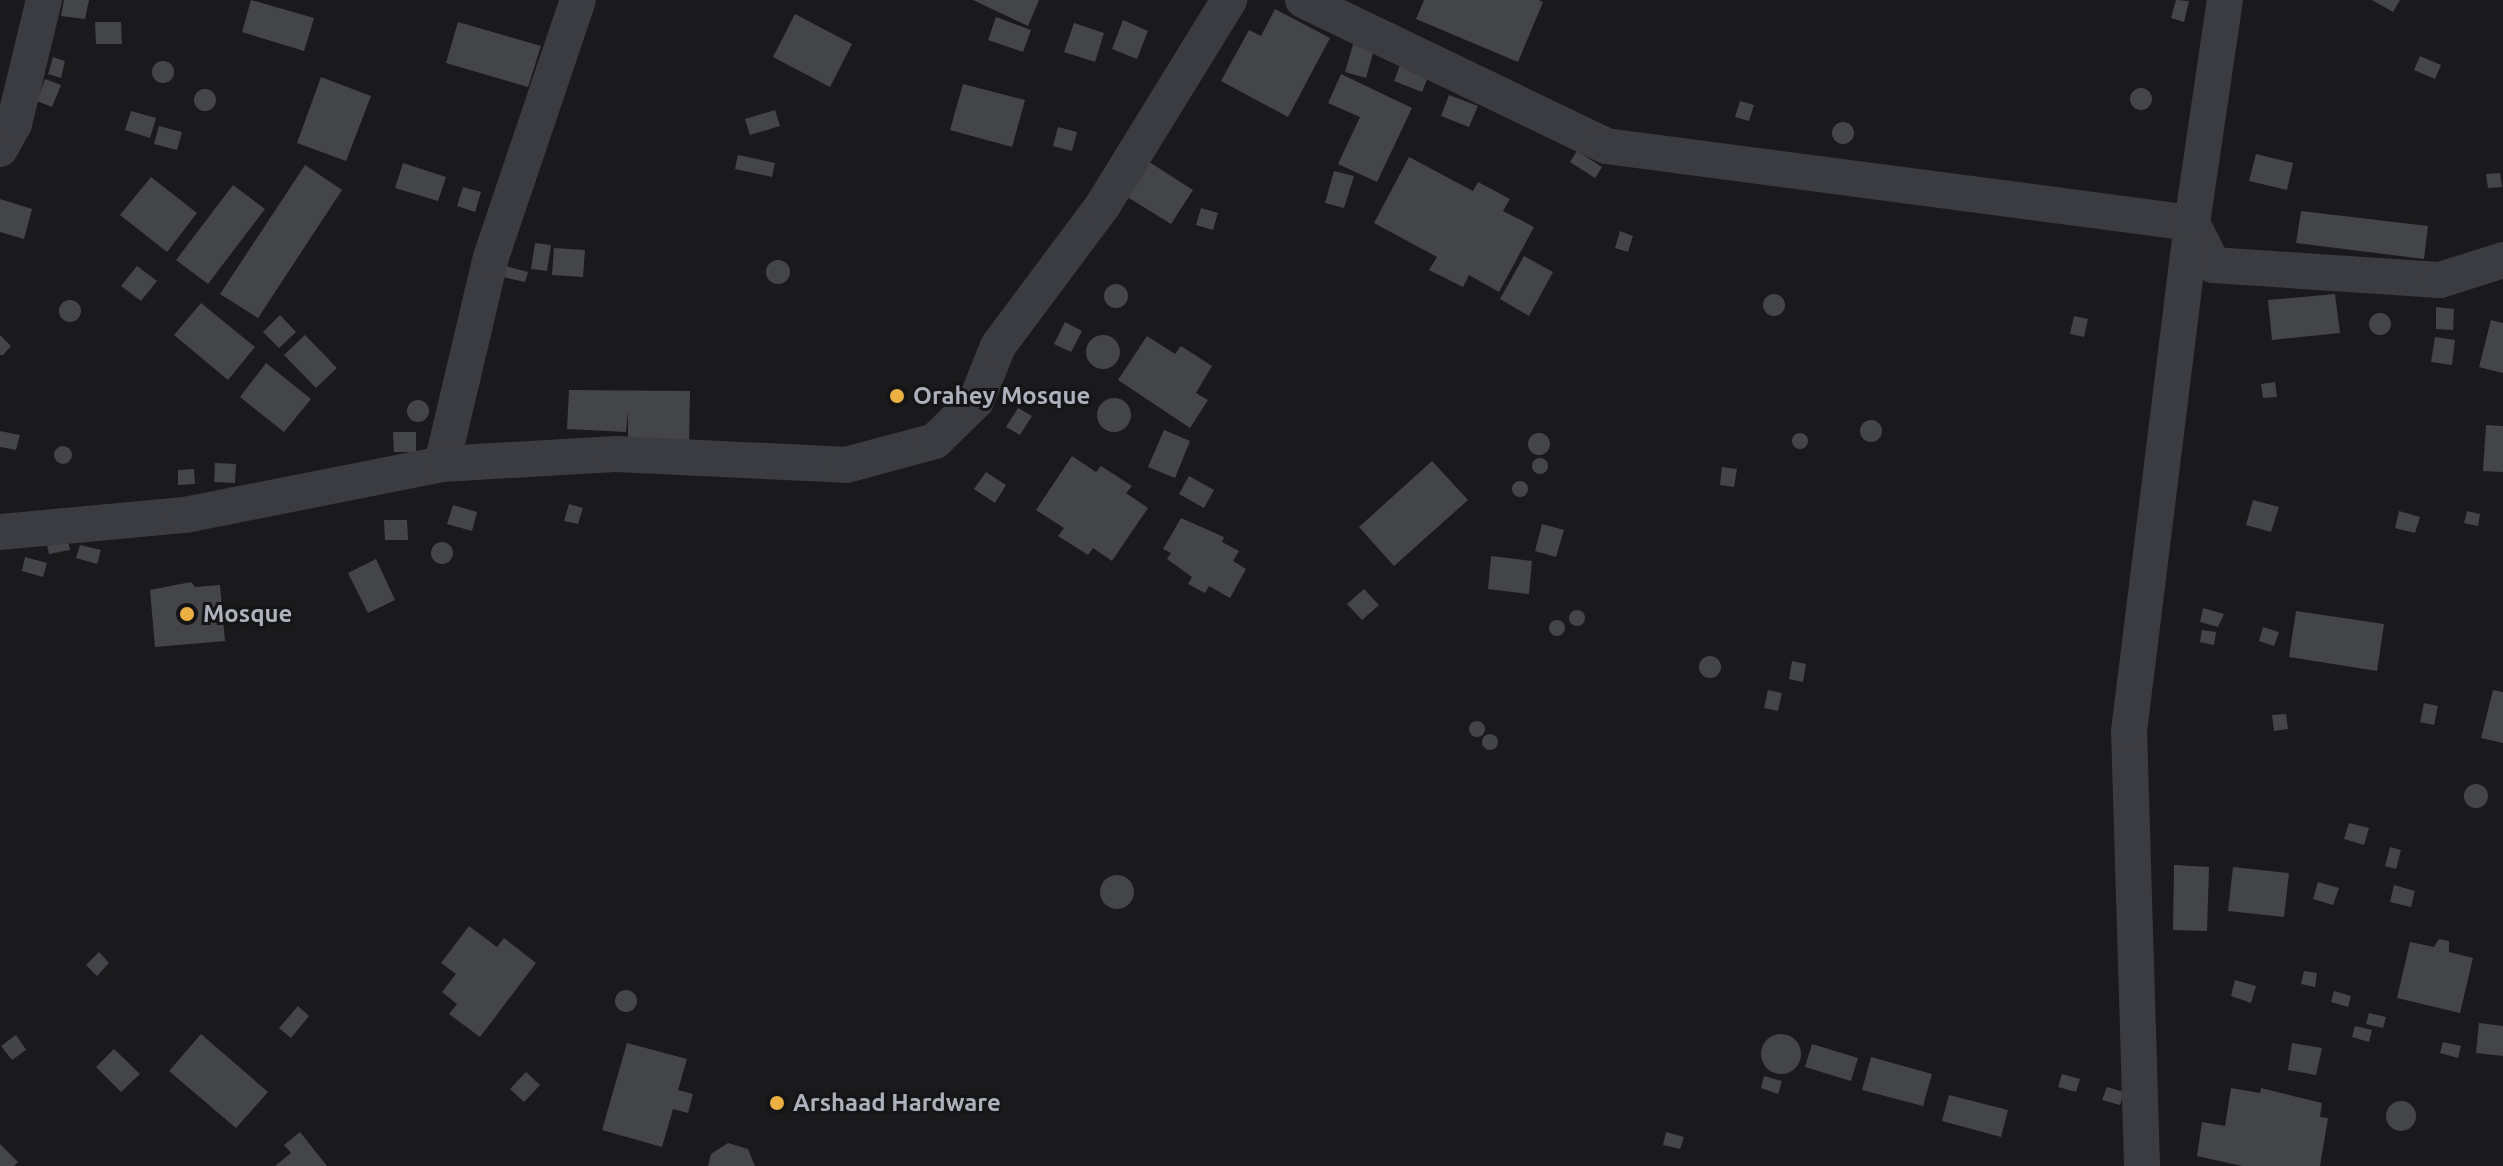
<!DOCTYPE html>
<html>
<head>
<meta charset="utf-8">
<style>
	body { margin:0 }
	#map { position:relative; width:2503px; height:1166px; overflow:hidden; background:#1a1a1c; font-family:Ubuntu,sans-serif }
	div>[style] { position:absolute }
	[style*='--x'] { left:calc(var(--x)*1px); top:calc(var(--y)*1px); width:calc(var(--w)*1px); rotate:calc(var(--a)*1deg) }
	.building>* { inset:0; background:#444549 }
	.round { border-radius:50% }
	.street>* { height:36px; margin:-18px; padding:0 18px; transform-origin:18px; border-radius:18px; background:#3b3c41 }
	.dots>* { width:22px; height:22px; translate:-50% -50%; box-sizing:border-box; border:4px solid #151517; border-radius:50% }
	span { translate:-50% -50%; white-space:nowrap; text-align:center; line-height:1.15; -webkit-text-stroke:6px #151517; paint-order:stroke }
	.poi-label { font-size:24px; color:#adb1bb; font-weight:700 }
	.left { translate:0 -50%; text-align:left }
</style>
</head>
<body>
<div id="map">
	<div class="building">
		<i style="clip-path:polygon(64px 0,89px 0,85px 19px,61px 16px)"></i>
		<i style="clip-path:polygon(251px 0,314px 18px,304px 51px,242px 32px)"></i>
		<i style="clip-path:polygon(973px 0,1039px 0,1028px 26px)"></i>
		<i style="clip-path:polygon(1424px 0,1539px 0,1543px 2px,1518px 62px,1416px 19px)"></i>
		<i style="clip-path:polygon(2176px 0,2189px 1px,2184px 22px,2171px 18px)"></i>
		<i style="clip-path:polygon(2372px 0,2400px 0,2393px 12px)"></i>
		<i style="clip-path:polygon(1275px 9px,1330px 38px,1288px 117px,1221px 81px,1249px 30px,1261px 36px)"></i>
		<i style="clip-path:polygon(795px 14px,852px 44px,830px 87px,773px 57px)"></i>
		<i style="clip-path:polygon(996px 17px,1031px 30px,1023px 52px,988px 40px)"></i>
		<i style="clip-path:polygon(1123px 20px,1148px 31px,1137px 59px,1112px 49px)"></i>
		<i style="clip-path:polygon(95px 22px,121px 22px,122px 44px,96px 44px)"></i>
		<i style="clip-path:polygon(458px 22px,541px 46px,528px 87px,446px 63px)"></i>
		<i style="clip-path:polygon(1074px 23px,1104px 33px,1095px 62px,1064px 52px)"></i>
		<i style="clip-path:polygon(1354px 41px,1375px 46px,1366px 78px,1345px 72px)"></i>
		<i style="clip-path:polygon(2420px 56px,2441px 65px,2435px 79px,2414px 70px)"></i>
		<i style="clip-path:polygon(53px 57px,65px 61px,61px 78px,48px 74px)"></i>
		<i style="clip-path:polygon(1402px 60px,1431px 70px,1422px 92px,1394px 81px)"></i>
		<i class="round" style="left:152px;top:61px;width:22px;height:22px"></i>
		<i style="clip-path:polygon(1341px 74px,1412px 108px,1377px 182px,1338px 164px,1360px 117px,1328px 103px)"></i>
		<i style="clip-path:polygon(321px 77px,371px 96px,346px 161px,297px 143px)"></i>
		<i style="clip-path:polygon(45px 79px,61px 85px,52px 107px,37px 101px)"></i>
		<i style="clip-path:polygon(963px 84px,1025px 100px,1012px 147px,950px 130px)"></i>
		<i class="round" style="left:2130px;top:88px;width:22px;height:22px"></i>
		<i class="round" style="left:194px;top:89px;width:22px;height:22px"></i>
		<i style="clip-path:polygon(1449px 95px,1478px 106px,1469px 127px,1441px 116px)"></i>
		<i style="clip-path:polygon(1740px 101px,1754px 105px,1749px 121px,1735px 117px)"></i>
		<i style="clip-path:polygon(775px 110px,780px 126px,750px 135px,745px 119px)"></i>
		<i style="clip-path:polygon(131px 111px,156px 118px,150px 138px,125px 130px)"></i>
		<i class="round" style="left:1832px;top:122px;width:22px;height:22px"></i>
		<i style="clip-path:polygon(159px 126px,182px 132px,177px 150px,154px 144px)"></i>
		<i style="clip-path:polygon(1058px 127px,1077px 132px,1072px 151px,1053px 146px)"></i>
		<i style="clip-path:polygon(1577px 151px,1602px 167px,1595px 178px,1570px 162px)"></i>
		<i style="clip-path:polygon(2256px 154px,2293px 163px,2287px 190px,2249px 181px)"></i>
		<i style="clip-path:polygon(738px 155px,775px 163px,772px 177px,735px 169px)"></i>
		<i style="clip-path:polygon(1409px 157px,1473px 191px,1478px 182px,1510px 199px,1503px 211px,1534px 227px,1499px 292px,1469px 275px,1463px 287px,1429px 270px,1437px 257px,1374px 223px)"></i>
		<i style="clip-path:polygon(1143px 158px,1193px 190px,1171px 224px,1121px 193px)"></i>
		<i style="clip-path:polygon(403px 163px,446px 177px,438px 201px,395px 188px)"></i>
		<i style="clip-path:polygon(305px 165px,342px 190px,258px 318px,220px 294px)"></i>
		<i style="clip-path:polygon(1334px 171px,1354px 176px,1344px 208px,1325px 203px)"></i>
		<i style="clip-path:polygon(2500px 173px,2502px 187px,2488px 188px,2486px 174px)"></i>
		<i style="clip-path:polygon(151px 177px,197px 213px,167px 252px,120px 215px)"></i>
		<i style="clip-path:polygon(233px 185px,265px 209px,208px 284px,176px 260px)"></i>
		<i style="clip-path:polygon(463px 187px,481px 192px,475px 212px,457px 206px)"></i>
		<i style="clip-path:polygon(0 199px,32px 209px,24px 239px,0 232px)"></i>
		<i style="clip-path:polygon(1201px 208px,1218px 213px,1213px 230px,1196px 225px)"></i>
		<i style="clip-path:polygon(2301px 211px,2428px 226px,2424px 259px,2296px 243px)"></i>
		<i style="clip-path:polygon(1620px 231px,1633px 236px,1628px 252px,1615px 248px)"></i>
		<i style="clip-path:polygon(535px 243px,551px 245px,547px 271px,531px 269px)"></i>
		<i style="clip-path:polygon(554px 248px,585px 250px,583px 277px,552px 275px)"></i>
		<i style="clip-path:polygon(1524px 256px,1553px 272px,1529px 316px,1500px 299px)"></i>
		<i class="round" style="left:766px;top:260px;width:24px;height:24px"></i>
		<i style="clip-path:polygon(137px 266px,157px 281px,141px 301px,121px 286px)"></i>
		<i style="clip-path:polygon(505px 266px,528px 272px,525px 282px,503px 277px)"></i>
		<i class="round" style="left:1104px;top:284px;width:24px;height:24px"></i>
		<i style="clip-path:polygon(2335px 294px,2340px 333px,2272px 340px,2268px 300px)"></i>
		<i class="round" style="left:1763px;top:294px;width:22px;height:22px"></i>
		<i class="round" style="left:59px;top:300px;width:22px;height:22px"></i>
		<i style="clip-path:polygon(201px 303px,255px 347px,228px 380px,174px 335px)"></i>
		<i style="clip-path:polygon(2436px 307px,2454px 309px,2453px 330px,2436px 329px)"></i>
		<i class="round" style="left:2369px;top:313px;width:22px;height:22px"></i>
		<i style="clip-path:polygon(280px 315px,296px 332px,279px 348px,263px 332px)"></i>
		<i style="clip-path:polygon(2074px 316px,2088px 319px,2084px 337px,2070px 334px)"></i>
		<i style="clip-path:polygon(2491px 320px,2503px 323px,2503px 373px,2479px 367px)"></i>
		<i style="clip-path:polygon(1065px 322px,1082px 331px,1071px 352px,1054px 344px)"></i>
		<i class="round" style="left:1086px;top:335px;width:34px;height:34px"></i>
		<i style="clip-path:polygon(0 335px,11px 346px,3px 355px,0 355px)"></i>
		<i style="clip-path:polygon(305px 335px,337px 368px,316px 388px,284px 355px)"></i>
		<i style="clip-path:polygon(1147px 336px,1175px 354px,1181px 346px,1212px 366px,1196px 393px,1208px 400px,1190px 428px,1118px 380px)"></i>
		<i style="clip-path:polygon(2435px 337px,2455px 340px,2452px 365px,2431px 362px)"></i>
		<i style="clip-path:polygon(266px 363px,311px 399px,284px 432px,240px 397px)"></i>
		<i style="clip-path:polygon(2275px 382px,2277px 397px,2263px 398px,2261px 384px)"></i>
		<i style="clip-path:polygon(569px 390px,690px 391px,689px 449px,628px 449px,628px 411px,626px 432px,567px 429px)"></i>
		<i class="round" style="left:1097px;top:398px;width:34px;height:34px"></i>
		<i class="round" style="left:407px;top:400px;width:22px;height:22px"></i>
		<i style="clip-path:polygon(1018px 408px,1032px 416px,1020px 435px,1006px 427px)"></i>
		<i class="round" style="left:1860px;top:420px;width:22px;height:22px"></i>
		<i style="clip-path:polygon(2486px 425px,2503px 426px,2503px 472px,2483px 471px)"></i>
		<i style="clip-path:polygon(1164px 430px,1190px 441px,1175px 478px,1148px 467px)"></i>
		<i style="clip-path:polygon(0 431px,20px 435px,16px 450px,0 447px)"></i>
		<i style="clip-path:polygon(393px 432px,416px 432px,416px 452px,394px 452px)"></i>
		<i class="round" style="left:1792px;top:433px;width:16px;height:16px"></i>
		<i class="round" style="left:1528px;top:433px;width:22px;height:22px"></i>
		<i class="round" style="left:54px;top:446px;width:18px;height:18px"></i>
		<i style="clip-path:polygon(1072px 456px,1096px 472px,1101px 466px,1132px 486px,1126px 493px,1148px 508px,1112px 561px,1093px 548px,1088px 555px,1058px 536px,1064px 528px,1036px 510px)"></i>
		<i class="round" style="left:1532px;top:458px;width:16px;height:16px"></i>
		<i style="clip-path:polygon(1432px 461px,1468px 500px,1394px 566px,1359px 527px)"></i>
		<i style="clip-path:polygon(215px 463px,236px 464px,235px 483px,214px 482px)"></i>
		<i style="clip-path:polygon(1722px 467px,1737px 469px,1734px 487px,1720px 485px)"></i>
		<i style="clip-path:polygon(194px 469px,195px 484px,178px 485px,178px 470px)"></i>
		<i style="clip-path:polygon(986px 472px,1006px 485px,995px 503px,974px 489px)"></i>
		<i style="clip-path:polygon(1189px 476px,1214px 490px,1204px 508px,1179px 494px)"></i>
		<i class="round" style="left:1512px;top:481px;width:16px;height:16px"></i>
		<i style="clip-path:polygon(2253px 500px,2279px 507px,2271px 532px,2246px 525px)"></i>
		<i style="clip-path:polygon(569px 504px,583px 508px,578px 524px,564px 521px)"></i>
		<i style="clip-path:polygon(453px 505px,477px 512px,472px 531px,447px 524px)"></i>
		<i style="clip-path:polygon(2399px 511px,2420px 517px,2415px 533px,2395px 528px)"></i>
		<i style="clip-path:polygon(2467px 511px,2480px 514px,2478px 526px,2464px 523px)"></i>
		<i style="clip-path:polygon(1181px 518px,1224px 537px,1222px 542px,1239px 551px,1233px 561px,1246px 569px,1230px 598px,1209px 586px,1205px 593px,1188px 584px,1192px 577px,1167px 559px,1171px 553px,1163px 549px)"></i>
		<i style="clip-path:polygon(384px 520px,407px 520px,408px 540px,385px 540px)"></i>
		<i style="clip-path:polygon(1542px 524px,1564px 530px,1556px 557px,1535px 551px)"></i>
		<i style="clip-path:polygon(67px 536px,70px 550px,49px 554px,46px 540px)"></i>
		<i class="round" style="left:431px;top:542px;width:22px;height:22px"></i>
		<i style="clip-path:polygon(80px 545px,101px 550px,97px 564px,76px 558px)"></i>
		<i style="clip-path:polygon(1491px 556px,1532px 561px,1529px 594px,1488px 589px)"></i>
		<i style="clip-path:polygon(25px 557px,47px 563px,43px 577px,22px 571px)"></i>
		<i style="clip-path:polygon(376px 559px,395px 600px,368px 613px,348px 573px)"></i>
		<i style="clip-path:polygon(191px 582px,195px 587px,220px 585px,225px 641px,155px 647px,150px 590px)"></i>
		<i style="clip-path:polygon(1364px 589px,1379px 605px,1362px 620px,1347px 604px)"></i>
		<i style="clip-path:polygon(2203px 608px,2224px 614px,2218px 627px,2200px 622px)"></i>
		<i class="round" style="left:1569px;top:610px;width:16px;height:16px"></i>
		<i style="clip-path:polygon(2296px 611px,2384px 624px,2377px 671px,2289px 657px)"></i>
		<i class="round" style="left:1549px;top:620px;width:16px;height:16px"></i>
		<i style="clip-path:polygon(2263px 627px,2279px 632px,2274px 646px,2259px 641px)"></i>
		<i style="clip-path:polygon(2202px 630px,2216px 632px,2214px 645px,2200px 642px)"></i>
		<i class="round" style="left:1699px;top:656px;width:22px;height:22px"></i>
		<i style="clip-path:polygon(1792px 661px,1806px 664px,1803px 682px,1789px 679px)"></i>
		<i style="clip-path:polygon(1768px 690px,1782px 693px,1778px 711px,1764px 708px)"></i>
		<i style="clip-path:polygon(2493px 690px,2503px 692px,2503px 743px,2481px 738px)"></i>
		<i style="clip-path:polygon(2424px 703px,2438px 706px,2434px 725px,2420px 722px)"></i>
		<i style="clip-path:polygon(2286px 714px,2288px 729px,2274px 731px,2272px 715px)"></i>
		<i class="round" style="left:1469px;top:721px;width:16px;height:16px"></i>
		<i class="round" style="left:1482px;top:734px;width:16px;height:16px"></i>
		<i class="round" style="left:2464px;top:784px;width:24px;height:24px"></i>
		<i style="clip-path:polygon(2349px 823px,2369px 828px,2364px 845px,2344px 839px)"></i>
		<i style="clip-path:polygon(2390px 847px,2401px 850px,2396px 869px,2385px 866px)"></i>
		<i style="clip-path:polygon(2174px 865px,2209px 867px,2207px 931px,2173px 930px)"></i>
		<i style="clip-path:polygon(2233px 867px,2289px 873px,2284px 917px,2228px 911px)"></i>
		<i class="round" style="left:1100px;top:875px;width:34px;height:34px"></i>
		<i style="clip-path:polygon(2318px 882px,2339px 888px,2333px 905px,2313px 899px)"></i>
		<i style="clip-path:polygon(2394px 885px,2415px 891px,2411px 907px,2390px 902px)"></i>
		<i style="clip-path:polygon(469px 926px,497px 947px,504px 938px,536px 963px,480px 1037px,449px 1014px,457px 1004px,442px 992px,456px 974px,441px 963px)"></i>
		<i style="clip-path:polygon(2439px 939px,2449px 941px,2449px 952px,2473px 958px,2460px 1013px,2397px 998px,2410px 942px,2434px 947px)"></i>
		<i style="clip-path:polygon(99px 952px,109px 963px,97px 976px,86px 965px)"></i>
		<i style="clip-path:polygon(2304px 971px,2317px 973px,2315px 987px,2301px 984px)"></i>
		<i style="clip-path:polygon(2235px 980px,2256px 986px,2251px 1003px,2231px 996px)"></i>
		<i class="round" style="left:615px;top:990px;width:22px;height:22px"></i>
		<i style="clip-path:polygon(2334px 991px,2351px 996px,2348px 1007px,2331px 1002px)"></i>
		<i style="clip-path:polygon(298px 1006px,309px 1016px,291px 1038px,279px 1028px)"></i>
		<i style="clip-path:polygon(2369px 1013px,2386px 1017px,2383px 1028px,2366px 1024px)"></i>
		<i style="clip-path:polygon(2479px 1023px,2503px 1026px,2503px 1056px,2476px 1053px)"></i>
		<i style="clip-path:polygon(2355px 1026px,2372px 1030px,2369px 1042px,2352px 1037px)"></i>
		<i class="round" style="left:1761px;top:1034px;width:40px;height:40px"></i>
		<i style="clip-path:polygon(201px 1034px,268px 1092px,236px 1128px,169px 1071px)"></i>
		<i style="clip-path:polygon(16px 1035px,26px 1050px,12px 1060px,1px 1046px)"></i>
		<i style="clip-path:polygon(2443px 1042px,2461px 1046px,2458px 1058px,2440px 1053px)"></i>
		<i style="clip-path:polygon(627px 1043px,687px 1059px,678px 1090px,693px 1094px,688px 1113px,673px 1109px,662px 1147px,602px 1130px)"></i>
		<i style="clip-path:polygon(2292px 1043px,2322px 1048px,2316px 1075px,2288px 1070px)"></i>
		<i style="clip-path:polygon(1812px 1044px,1858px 1058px,1851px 1081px,1805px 1067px)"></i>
		<i style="clip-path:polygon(114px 1049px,140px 1074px,121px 1092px,96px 1067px)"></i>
		<i style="clip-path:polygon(1871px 1057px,1932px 1074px,1923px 1106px,1862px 1090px)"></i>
		<i style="clip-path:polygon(526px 1072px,540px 1085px,524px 1102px,510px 1089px)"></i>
		<i style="clip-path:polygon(2062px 1074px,2080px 1079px,2076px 1092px,2058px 1087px)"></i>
		<i style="clip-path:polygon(1764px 1076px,1782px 1081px,1778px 1094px,1761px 1088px)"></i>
		<i style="clip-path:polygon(2107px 1087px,2124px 1092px,2120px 1105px,2102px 1100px)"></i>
		<i style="clip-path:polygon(2231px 1088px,2260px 1093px,2261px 1088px,2322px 1103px,2320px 1117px,2328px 1118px,2320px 1166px,2242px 1166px,2197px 1156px,2202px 1122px,2225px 1126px)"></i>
		<i style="clip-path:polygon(1949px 1095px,2008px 1110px,2001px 1137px,1942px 1121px)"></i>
		<i class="round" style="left:2386px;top:1101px;width:30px;height:30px"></i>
		<i style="clip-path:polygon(300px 1132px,327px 1166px,275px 1166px,291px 1153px,284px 1145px)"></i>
		<i style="clip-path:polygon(1666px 1132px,1684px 1137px,1680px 1149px,1663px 1145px)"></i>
		<i style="clip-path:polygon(728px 1143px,748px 1149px,755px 1166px,708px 1166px,711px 1154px)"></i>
		<i style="clip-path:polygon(0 1144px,18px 1162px,14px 1166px,0 1166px)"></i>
	</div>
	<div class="street">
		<i style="--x:1303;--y:0;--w:336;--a:25.7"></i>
		<i style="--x:1606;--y:146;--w:591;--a:7.49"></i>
		<i style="--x:0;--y:149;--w:29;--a:-61"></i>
		<i style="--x:14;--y:124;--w:128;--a:-76.4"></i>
		<i style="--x:2192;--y:223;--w:47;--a:63.4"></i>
		<i style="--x:2213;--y:265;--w:227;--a:3.8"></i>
		<i style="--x:2440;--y:280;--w:66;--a:-17.6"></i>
		<i style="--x:442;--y:464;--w:213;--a:-76.7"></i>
		<i style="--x:491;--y:257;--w:271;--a:-71.3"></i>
		<i style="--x:0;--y:532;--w:186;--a:-5.3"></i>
		<i style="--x:185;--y:515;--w:262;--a:-11.2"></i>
		<i style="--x:442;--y:464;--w:174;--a:-3.3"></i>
		<i style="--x:616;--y:454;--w:230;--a:2.7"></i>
		<i style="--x:846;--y:465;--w:92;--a:-15.1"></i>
		<i style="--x:935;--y:441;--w:57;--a:-44.3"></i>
		<i style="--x:976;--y:401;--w:59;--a:-68.2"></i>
		<i style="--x:998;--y:346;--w:176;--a:-53.3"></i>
		<i style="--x:1103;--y:205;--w:241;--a:-58.4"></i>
		<i style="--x:2142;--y:1166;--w:435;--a:-91.7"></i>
		<i style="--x:2129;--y:731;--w:512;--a:-82.93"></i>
		<i style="--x:2192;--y:223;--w:225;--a:-81.6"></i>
	</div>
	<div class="dots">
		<i style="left:897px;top:396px;background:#ecb042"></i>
		<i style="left:187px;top:614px;background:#ecb042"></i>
		<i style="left:777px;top:1103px;background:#ecb042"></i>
	</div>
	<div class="poi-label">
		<span class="left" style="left:913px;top:396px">Orahey Mosque</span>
		<span class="left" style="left:203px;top:614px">Mosque</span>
		<span class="left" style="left:793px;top:1103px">Arshaad Hardware</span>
	</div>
</div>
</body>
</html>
